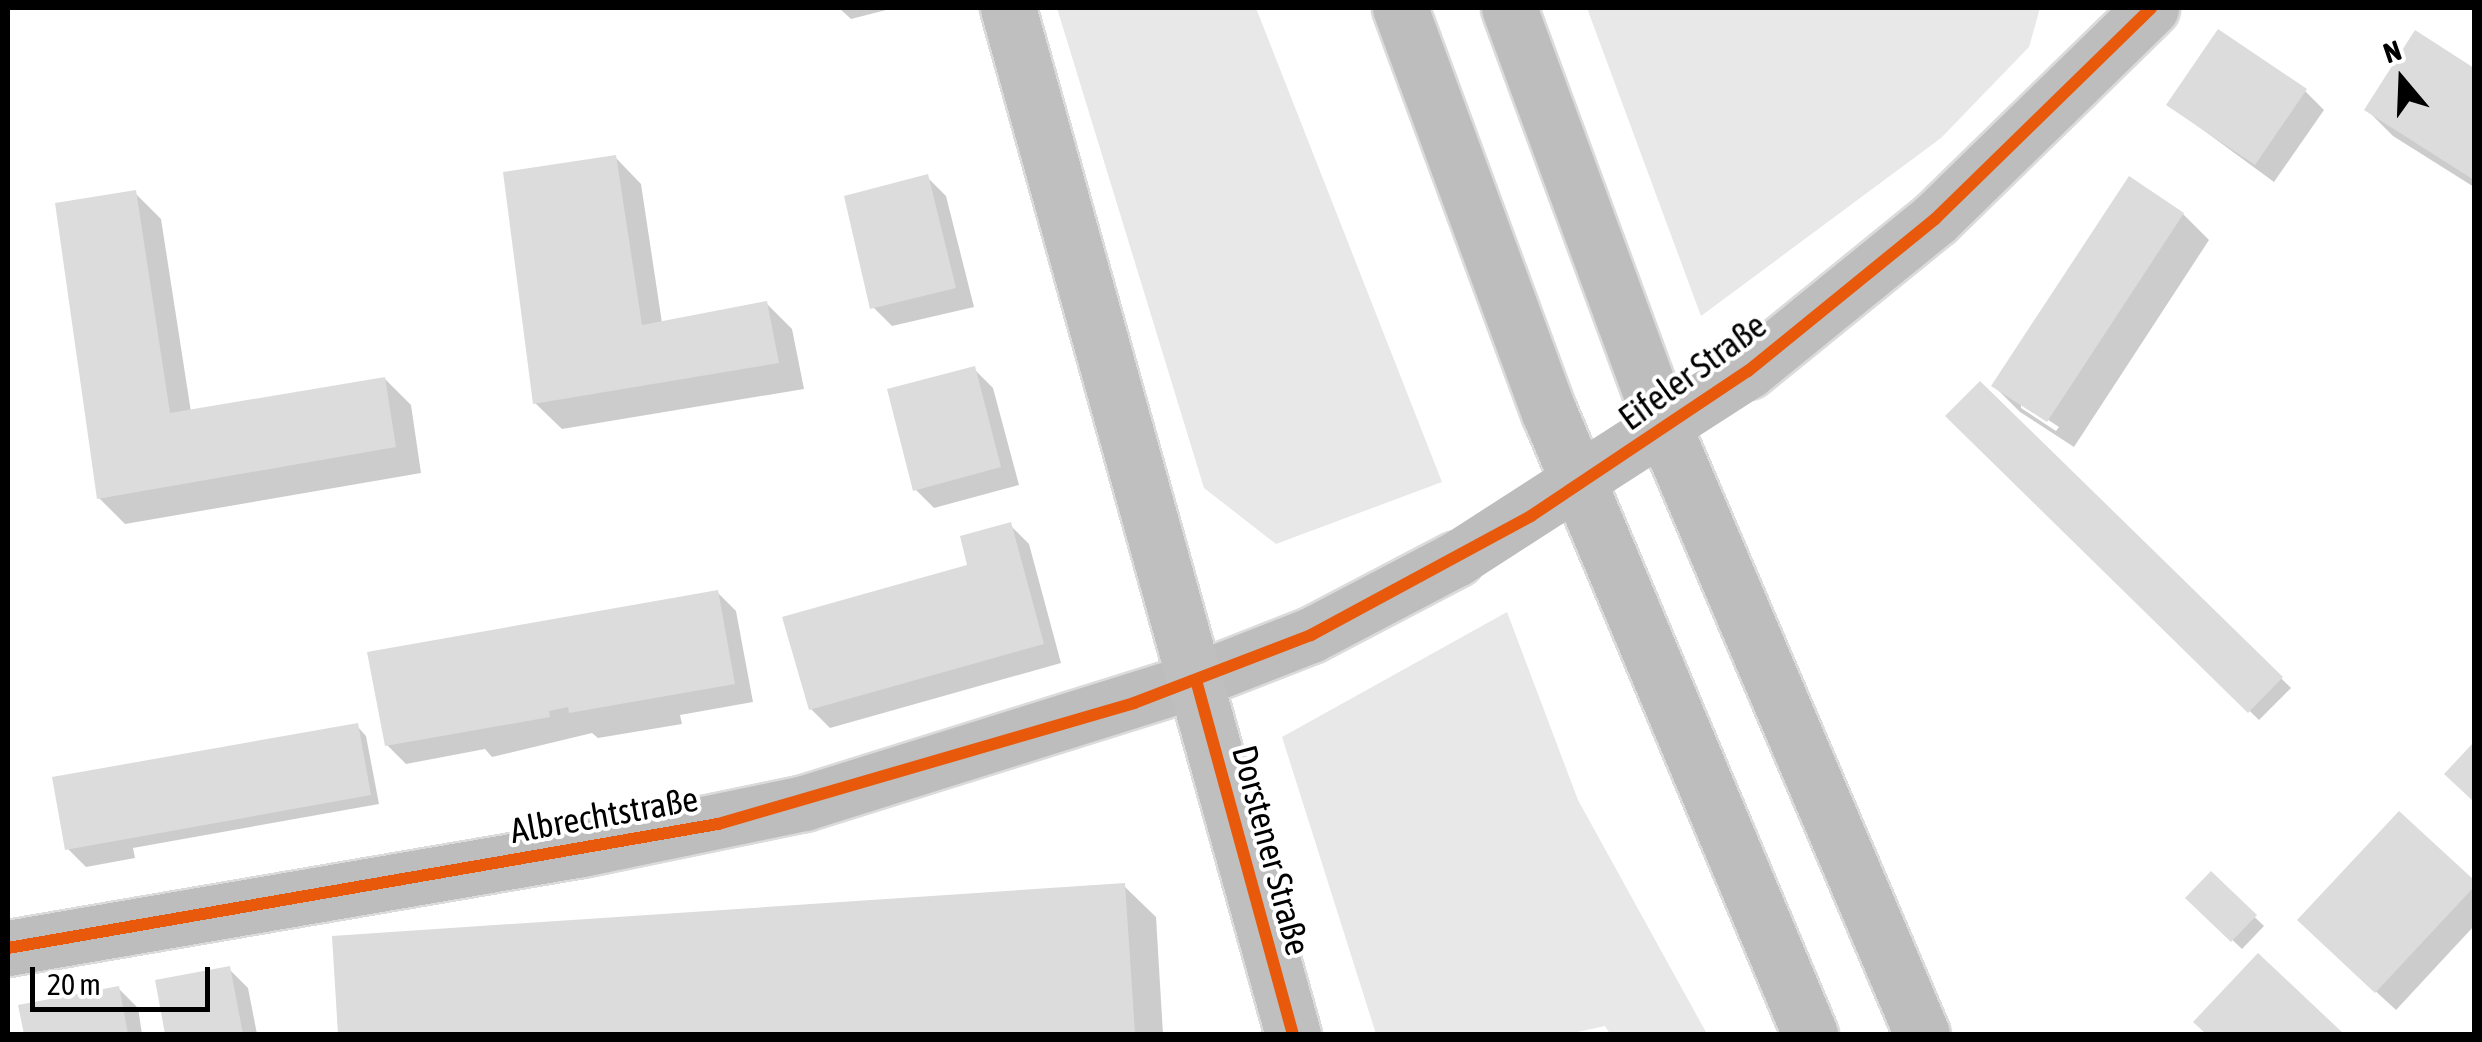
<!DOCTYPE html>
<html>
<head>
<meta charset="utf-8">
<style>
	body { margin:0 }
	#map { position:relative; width:2482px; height:1042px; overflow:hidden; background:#fff; font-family:"Asap Condensed",sans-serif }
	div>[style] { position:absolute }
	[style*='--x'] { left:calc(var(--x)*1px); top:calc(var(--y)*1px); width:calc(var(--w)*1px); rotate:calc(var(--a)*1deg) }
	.green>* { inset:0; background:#e8e8e8 }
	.shadow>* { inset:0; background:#0003 }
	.building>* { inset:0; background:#dcdcdc }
	.roads { filter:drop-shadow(2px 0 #dbdbdb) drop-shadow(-2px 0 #dbdbdb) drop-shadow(0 2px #dbdbdb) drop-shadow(0 -2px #dbdbdb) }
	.minor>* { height:55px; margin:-27.5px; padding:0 27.5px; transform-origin:27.5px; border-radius:27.5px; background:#bdbdbd }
	.secondary>* { height:55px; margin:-27.5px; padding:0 27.5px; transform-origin:27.5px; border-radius:27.5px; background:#bfbfbf }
	.motorway>* { height:55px; margin:-27.5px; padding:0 27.5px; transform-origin:27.5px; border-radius:27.5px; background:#bdbdbd }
	.minor-bridge>* { height:55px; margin:-27.5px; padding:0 27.5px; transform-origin:27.5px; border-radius:27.5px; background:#bdbdbd }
	.cycleway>* { height:12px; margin:-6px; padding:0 6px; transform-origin:6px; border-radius:6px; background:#e8590c }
	span { translate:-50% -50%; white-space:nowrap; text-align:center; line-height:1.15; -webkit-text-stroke:8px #fff; paint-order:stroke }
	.street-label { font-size:35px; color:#000 }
	.frame { position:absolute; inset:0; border:10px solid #000; pointer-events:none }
	.north { position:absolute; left:2352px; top:30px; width:100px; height:100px; -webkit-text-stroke:8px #fff; paint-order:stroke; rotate:341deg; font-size:28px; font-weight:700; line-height:40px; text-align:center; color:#000 }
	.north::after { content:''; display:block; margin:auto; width:35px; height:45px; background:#000; clip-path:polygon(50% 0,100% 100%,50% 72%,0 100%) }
	.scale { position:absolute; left:30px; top:967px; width:180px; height:45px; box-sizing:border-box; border:5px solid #000; border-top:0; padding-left:12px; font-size:30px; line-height:35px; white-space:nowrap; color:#000; -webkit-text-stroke:8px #fff; paint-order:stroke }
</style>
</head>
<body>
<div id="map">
	<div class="green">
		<i style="clip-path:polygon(1057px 8px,1256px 8px,1442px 482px,1276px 544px,1204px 488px)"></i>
		<i style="clip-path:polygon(1587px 8px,2040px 8px,2029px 47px,1941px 138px,1701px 316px)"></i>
		<i style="clip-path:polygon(1507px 612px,1578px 800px,1707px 1034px,1610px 1034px,1605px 1026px,1568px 1034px,1376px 1034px,1282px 737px)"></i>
	</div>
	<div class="shadow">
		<i style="clip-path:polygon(839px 8px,894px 8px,851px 19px)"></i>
		<i style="clip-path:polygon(2415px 33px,2474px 71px,2474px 187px,2393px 136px,2367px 110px)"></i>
		<i style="clip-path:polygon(2305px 91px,2324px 110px,2274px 182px,2169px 105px)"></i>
		<i style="clip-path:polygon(615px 157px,641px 184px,662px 323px,766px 303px,792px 329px,804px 389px,562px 429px,535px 403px)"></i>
		<i style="clip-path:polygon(927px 177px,946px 196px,974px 307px,892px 326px,873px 307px)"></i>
		<i style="clip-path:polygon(135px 193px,161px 219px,191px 412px,385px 379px,411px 405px,421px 473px,125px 524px,99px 498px)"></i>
		<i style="clip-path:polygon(evenodd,2183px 214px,2209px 240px,2074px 447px,2020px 412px,1994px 386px,2183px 214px,2021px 402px,2059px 427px,2056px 431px,2021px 408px,2021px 402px)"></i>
		<i style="clip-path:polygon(974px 369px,993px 388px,1019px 485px,934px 508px,915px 489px)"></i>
		<i style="clip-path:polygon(1980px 384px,2291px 688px,2259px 720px,1948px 416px)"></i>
		<i style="clip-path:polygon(1010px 525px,1029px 544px,1061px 663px,830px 728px,811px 709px)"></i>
		<i style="clip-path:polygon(717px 592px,736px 611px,753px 702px,680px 715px,682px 724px,598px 738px,592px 733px,492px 757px,485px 749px,406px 764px,387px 745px)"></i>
		<i style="clip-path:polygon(357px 726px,366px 736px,379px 804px,133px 848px,135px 858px,86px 867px,67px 848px)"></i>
		<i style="clip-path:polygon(2399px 814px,2474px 883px,2474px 926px,2396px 1010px,2319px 939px)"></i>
		<i style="clip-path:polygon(2211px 875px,2264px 926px,2242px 949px,2188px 898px)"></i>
		<i style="clip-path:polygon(1124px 886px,1156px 917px,1163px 1034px,341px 1034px,335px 939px)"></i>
		<i style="clip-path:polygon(2258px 957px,2341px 1034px,2209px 1034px,2196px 1022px)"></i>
		<i style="clip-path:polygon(229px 969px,248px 988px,257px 1034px,168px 1034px,158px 982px)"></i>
		<i style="clip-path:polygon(119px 989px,138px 1008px,142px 1034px,27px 1034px,21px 1007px)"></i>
	</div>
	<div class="building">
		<i style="clip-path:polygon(2218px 29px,2307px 89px,2255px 165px,2166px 105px)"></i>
		<i style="clip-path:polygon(2415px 30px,2474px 68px,2474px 180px,2364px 110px)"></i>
		<i style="clip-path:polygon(616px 155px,642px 325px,767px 301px,779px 363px,533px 404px,503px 172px)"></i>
		<i style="clip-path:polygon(928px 174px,956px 288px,870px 309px,844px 196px)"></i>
		<i style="clip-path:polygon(2129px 176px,2184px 213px,2047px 422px,1991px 386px)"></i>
		<i style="clip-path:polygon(136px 190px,170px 413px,385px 377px,396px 447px,97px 499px,55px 203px)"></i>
		<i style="clip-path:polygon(975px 366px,1001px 467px,913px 491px,887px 389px)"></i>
		<i style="clip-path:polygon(1980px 381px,2283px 677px,2248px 713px,1945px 416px)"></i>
		<i style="clip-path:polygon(1011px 522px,1044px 644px,809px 710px,782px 617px,967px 565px,960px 536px)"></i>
		<i style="clip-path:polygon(718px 590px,735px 684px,569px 713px,568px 707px,549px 711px,550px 717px,385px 746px,367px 652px)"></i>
		<i style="clip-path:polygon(358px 723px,371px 795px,65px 850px,52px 777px)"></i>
		<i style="clip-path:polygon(2474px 742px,2474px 802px,2444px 774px)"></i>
		<i style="clip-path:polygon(2399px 811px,2474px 880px,2474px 887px,2375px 993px,2297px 920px)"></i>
		<i style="clip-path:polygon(2211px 871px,2257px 915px,2231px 942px,2185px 898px)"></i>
		<i style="clip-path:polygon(1125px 883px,1135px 1033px,338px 1034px,332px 936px)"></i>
		<i style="clip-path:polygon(2258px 953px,2344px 1034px,2206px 1034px,2193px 1022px)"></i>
		<i style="clip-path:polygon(230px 966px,243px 1034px,165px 1034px,155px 980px)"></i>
		<i style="clip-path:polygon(119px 986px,128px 1034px,24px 1034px,18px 1005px)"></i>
	</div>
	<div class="roads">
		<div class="minor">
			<i style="--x:1748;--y:371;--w:241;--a:-39.1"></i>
			<i style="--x:1935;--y:219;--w:302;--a:-44.3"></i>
			<i style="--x:8;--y:948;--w:582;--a:-9.79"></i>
			<i style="--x:582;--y:849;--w:227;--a:-11.7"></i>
			<i style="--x:804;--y:803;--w:411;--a:-17.4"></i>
			<i style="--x:1196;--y:680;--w:123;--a:-21.4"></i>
			<i style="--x:1311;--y:635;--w:164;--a:-27.7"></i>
		</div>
		<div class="secondary">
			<i style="--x:1008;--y:8;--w:1065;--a:74.48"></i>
		</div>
		<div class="motorway">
			<i style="--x:1400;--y:8;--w:431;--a:69.8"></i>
			<i style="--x:1549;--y:412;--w:675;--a:67.24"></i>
			<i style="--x:1509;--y:8;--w:437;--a:69.8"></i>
			<i style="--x:1660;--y:418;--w:669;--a:66.96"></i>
		</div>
	</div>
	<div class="minor-bridge">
		<i style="--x:1456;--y:559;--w:347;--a:-32.8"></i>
	</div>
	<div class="cycleway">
		<i style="--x:1196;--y:680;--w:367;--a:74.7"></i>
		<i style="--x:8;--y:948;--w:721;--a:-9.91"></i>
		<i style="--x:718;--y:824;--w:433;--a:-16.2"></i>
		<i style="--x:1134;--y:703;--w:190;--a:-21"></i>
		<i style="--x:1311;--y:635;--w:250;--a:-28.4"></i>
		<i style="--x:1531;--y:516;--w:261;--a:-33.8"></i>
		<i style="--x:1748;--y:371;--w:241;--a:-39.1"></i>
		<i style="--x:1935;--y:219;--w:302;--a:-44.3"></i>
	</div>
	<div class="street-label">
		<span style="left:1692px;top:371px;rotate:-36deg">Eifeler Straße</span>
		<span style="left:604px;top:814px;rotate:-10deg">Albrechtstraße</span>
		<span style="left:1272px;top:850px;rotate:75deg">Dorstener Straße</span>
	</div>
	<div class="frame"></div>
	<div class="north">N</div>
	<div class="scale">20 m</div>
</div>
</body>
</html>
